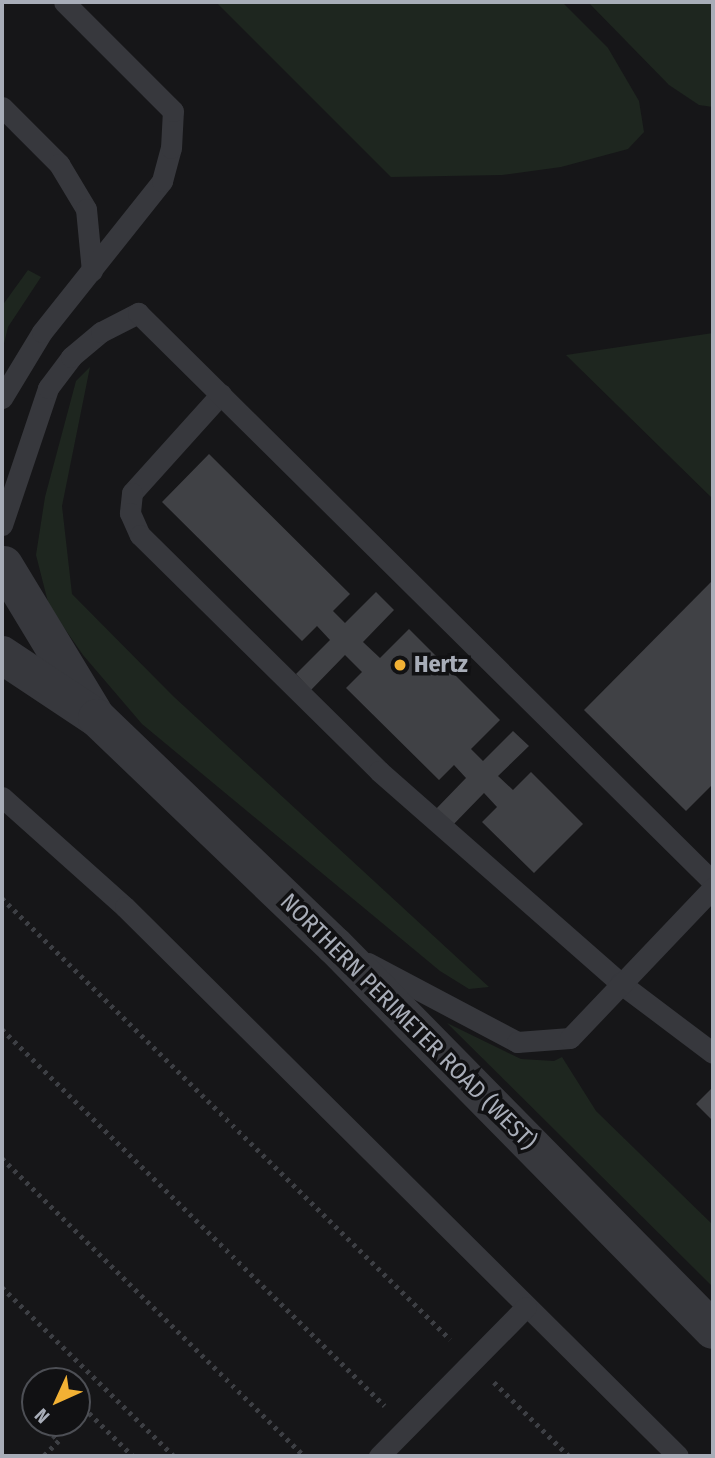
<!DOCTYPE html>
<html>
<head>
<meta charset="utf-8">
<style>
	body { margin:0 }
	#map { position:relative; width:715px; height:1458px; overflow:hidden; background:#161618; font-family:"Fira Sans Condensed",sans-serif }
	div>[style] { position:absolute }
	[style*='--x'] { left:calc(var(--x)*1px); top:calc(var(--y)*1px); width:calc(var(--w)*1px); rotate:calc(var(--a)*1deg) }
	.green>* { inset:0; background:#1e261f }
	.building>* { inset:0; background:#404145 }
	.path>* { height:4.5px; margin-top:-2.25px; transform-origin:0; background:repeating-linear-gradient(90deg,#3d3f44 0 3.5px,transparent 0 8.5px) }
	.service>* { height:21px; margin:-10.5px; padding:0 10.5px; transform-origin:10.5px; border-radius:10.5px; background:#37383d }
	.tertiary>* { height:38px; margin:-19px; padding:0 19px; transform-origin:19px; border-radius:19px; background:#37383d }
	.dots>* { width:19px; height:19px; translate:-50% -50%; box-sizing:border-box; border:4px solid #111113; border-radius:50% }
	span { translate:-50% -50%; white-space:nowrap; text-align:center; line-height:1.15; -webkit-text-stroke:7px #111113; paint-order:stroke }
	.poi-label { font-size:24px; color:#a8adb8; font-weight:700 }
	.left { translate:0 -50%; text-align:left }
	.street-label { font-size:24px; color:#a8adb8 }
	.frame { position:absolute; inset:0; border:4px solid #a8adb8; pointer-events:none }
	.north { position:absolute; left:21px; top:1367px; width:70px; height:70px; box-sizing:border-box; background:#111113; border:2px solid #4d4f55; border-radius:50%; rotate:225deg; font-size:19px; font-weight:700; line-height:28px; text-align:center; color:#a8adb8 }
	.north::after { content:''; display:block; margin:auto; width:24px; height:32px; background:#f2b134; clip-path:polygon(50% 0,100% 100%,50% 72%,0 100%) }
</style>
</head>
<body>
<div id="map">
	<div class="green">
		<i style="clip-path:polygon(216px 2px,562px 2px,608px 48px,639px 101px,644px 132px,628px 149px,561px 167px,502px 175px,391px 177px)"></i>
		<i style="clip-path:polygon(588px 2px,713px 2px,713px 107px,699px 105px,669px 85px)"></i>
		<i style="clip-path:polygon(28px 270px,41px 277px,8px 327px,2px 352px,2px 306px)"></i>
		<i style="clip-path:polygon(713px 333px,713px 499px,566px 355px)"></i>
		<i style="clip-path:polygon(90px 367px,62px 506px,72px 594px,173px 696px,489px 987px,469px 989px,440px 971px,142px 724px,83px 655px,49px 606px,36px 555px,45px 497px,76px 381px)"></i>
		<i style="clip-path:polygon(447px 1023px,521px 1059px,554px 1061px,562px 1057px,596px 1111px,713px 1225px,713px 1287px)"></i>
	</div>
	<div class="building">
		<i style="clip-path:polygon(209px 454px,350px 594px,333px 611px,345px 623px,376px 592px,394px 610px,363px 642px,380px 658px,409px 629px,500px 720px,471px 749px,483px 761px,513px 731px,529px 746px,498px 776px,513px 790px,531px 772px,583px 824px,534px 873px,482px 822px,497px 807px,484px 793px,450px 828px,434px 811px,466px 778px,454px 765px,439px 780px,346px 688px,362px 672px,345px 655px,311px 690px,296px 674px,330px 640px,317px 626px,302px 641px,162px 502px)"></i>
		<i style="clip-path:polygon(713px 580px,713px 784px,686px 811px,584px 710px)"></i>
		<i style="clip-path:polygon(713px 1087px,713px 1121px,696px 1104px)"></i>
	</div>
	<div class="path">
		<i style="--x:2;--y:898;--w:629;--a:44.55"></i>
		<i style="--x:2;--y:1029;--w:537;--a:44.55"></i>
		<i style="--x:2;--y:1158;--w:424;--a:44.6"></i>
		<i style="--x:2;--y:1287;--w:241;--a:44.5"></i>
		<i style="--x:494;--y:1382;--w:105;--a:44.6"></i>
		<i style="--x:77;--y:1401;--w:78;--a:44.5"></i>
		<i style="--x:35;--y:1410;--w:6;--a:135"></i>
		<i style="--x:31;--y:1414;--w:5;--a:37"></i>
		<i style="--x:41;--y:1423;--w:25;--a:45"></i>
		<i style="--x:59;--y:1441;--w:21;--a:135"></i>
	</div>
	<div class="service">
		<i style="--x:2;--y:107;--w:81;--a:45"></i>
		<i style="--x:59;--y:164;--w:52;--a:59"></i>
		<i style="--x:86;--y:209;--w:62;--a:84.5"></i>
		<i style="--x:221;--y:394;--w:133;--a:132"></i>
		<i style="--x:132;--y:493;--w:20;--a:96"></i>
		<i style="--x:130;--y:513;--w:24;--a:66"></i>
		<i style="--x:140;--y:535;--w:336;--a:44.6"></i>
		<i style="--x:379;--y:771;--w:321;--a:41.3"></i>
		<i style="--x:620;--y:983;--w:116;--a:37"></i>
		<i style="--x:2;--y:398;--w:77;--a:-58.8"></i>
		<i style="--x:42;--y:332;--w:193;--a:-51.5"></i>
		<i style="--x:162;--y:181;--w:34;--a:-75"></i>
		<i style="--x:171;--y:148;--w:37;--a:-87"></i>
		<i style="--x:173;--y:111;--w:154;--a:-135"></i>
		<i style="--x:2;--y:525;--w:145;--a:-71.4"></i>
		<i style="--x:48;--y:388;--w:39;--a:-53"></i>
		<i style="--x:71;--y:357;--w:39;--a:-40"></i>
		<i style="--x:101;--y:332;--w:42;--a:-27.2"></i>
		<i style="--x:138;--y:313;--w:809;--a:44.7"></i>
		<i style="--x:2;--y:797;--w:165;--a:41.8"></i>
		<i style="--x:125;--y:907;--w:779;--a:44.79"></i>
		<i style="--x:368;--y:963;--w:169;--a:27.9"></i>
		<i style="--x:517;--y:1042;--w:53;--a:-4.3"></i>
		<i style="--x:570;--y:1038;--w:207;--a:-46.4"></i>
		<i style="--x:379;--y:1456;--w:209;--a:-45.4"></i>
	</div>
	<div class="tertiary">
		<i style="--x:4;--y:565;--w:172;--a:58.8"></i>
		<i style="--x:2;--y:655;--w:114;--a:33.6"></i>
		<i style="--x:97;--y:718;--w:330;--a:43.8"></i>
		<i style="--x:335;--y:946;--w:539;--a:45.45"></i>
	</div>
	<div class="dots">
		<i style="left:400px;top:665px;background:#f2b134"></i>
	</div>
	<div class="poi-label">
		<span class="left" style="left:414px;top:665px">Hertz</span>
	</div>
	<div class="street-label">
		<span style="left:408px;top:1022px;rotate:45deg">NORTHERN PERIMETER ROAD (WEST)</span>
	</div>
	<div class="frame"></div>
	<div class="north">N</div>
</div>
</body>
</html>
